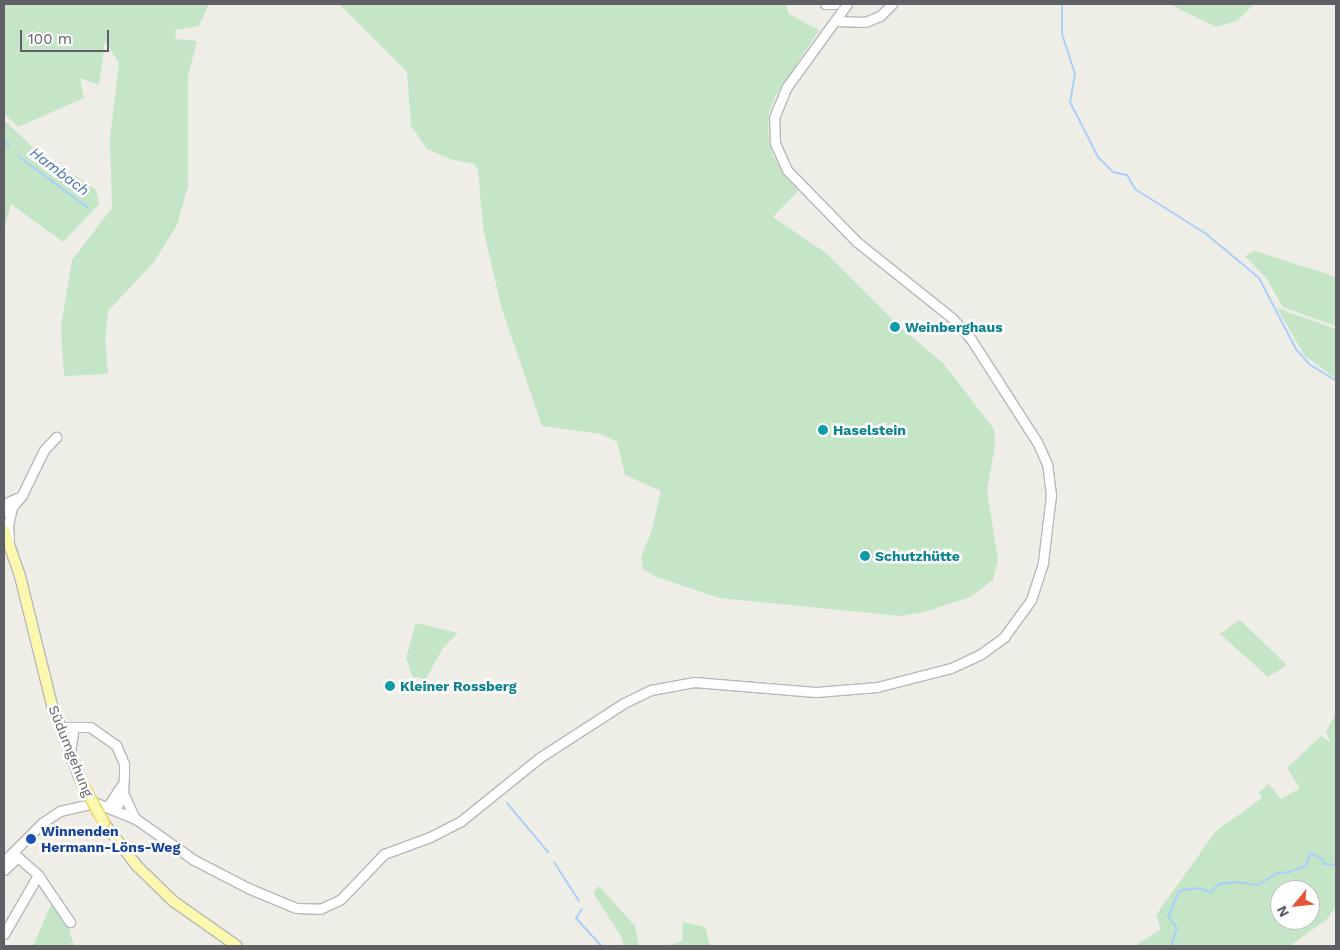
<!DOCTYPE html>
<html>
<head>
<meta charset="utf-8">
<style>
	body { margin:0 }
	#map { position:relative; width:1340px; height:950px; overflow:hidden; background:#efeee6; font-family:"Work Sans",sans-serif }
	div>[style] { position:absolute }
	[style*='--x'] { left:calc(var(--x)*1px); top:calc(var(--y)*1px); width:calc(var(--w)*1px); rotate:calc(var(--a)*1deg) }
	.green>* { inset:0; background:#c4e6c7 }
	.stream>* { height:2px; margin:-1px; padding:0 1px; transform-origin:1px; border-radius:1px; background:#a9cffc }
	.roads { filter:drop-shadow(1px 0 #b6b8bc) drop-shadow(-1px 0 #b6b8bc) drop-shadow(0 1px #b6b8bc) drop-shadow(0 -1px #b6b8bc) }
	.minor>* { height:9px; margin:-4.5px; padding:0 4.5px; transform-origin:4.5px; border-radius:4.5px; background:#fff }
	.major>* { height:10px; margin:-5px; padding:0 5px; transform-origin:5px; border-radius:5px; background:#fcf8ae }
	.bridges { filter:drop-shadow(1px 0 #edd462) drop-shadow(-1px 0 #edd462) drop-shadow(0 1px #edd462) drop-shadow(0 -1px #edd462) }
	.major-bridge>* { height:10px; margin:-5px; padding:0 5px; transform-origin:5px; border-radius:5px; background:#fcf8ae }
	.dots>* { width:14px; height:14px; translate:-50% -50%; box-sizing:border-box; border:2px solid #fff; border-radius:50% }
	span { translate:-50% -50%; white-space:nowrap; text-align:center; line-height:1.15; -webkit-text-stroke:5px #fff; paint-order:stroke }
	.culture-label { font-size:14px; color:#0d838f; font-weight:700 }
	.left { translate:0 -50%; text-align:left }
	.street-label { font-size:14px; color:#5e6066 }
	.transit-label { font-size:14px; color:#164399; font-weight:700 }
	.water-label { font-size:15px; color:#4973b7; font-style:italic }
	.frame { position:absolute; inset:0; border:5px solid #5e6066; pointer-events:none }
	.north { position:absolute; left:1270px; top:880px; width:50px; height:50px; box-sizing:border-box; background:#fff; border:1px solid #bfbfc2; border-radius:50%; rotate:242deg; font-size:14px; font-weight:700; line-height:20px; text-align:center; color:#5e6066 }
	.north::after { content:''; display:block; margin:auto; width:18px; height:22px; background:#e35738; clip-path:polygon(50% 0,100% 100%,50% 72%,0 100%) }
	.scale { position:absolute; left:20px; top:30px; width:89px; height:22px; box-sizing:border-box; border:2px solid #5e6066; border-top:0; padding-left:6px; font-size:15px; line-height:18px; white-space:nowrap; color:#5e6066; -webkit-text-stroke:4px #fff; paint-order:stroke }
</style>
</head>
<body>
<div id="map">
	<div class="green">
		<i style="clip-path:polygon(4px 4px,209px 4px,199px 26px,175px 30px,176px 39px,197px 41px,188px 76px,188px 186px,177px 225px,154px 262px,108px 311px,105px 340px,108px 374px,64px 376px,61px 327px,72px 260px,112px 208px,110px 138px,119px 63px,105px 41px,99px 85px,80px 78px,84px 98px,18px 127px,4px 114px)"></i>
		<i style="clip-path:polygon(339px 4px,786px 4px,789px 14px,819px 30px,775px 97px,769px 113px,768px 135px,773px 156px,798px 191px,773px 217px,826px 253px,900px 327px,943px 363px,994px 429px,995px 446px,987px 490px,998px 560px,993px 580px,970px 597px,924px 612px,901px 616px,719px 598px,654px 576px,643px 569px,641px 557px,652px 530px,661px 491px,625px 475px,617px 442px,601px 434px,542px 426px,501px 306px,483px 228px,478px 170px,474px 164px,450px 159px,427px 149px,411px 126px,407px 72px)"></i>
		<i style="clip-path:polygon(1169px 4px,1254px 4px,1237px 21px,1216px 27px)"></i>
		<i style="clip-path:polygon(4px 120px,54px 167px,76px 176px,96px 190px,99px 204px,63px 242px,11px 204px,4px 229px)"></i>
		<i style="clip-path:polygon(1255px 251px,1336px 277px,1336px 326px,1283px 307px,1266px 278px,1245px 256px)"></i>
		<i style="clip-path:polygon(1277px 308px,1336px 329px,1336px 379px,1304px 355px)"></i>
		<i style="clip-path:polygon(1240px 620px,1287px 665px,1268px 677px,1220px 634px)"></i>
		<i style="clip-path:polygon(416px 623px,458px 633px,443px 648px,424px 682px,419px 677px,413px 678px,406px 658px)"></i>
		<i style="clip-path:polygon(evenodd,1336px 713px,1336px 906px,1327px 919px,1290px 946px,1135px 946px,1161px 929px,1156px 915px,1216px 831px,1262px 798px,1259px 792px,1269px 784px,1281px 799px,1300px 788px,1287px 768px,1321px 736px,1331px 743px,1326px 732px,1336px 713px,1280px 890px,1310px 890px,1310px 920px,1280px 920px,1280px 890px)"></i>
		<i style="clip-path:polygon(599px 886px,635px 926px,639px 946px,624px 946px,621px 936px,593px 893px)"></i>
		<i style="clip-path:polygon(53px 900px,68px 925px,74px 946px,33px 946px)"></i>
		<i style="clip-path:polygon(683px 922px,705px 927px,710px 946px,667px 946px,682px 941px)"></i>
	</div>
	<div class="stream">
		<i style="--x:1062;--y:4;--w:30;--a:90"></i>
		<i style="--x:1062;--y:34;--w:42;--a:72"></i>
		<i style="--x:1075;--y:74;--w:28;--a:100"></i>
		<i style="--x:1070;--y:102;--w:62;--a:63"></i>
		<i style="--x:1098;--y:157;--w:21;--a:45"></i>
		<i style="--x:1113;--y:172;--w:14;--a:12"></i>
		<i style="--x:1127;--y:175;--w:16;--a:60"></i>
		<i style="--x:1135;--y:189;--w:83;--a:32.2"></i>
		<i style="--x:1205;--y:233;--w:70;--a:39.8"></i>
		<i style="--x:1259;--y:278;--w:80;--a:62.5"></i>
		<i style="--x:1296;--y:349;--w:20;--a:49"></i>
		<i style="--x:1309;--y:364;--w:32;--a:32"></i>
		<i style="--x:4;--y:141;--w:7;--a:45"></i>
		<i style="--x:18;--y:156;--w:86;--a:36.5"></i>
		<i style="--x:507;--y:803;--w:64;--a:50.1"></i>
		<i style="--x:554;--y:862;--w:46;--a:57.3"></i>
		<i style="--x:582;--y:909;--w:11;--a:124"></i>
		<i style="--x:576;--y:918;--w:38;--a:48"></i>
		<i style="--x:1171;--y:946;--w:19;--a:-72"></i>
		<i style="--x:1177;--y:928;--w:15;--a:-127"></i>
		<i style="--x:1168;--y:916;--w:27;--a:-66"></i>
		<i style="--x:1179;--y:891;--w:18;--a:-9"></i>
		<i style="--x:1197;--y:888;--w:15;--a:16"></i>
		<i style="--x:1211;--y:892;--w:11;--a:-45"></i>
		<i style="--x:1219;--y:884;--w:18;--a:-6"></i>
		<i style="--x:1237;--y:882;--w:20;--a:9"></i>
		<i style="--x:1257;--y:885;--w:24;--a:-30"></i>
		<i style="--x:1278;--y:873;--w:12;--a:-5"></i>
		<i style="--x:1290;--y:872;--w:17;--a:-21"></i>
		<i style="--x:1306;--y:866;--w:14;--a:-73"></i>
		<i style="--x:1310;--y:853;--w:14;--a:25"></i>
		<i style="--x:1323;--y:859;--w:5;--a:79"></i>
		<i style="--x:1324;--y:864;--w:12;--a:5"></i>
	</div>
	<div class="roads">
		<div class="minor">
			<i style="--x:825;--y:4;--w:10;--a:0"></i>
			<i style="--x:837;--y:21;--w:28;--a:2"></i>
			<i style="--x:865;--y:22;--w:16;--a:-22"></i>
			<i style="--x:880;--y:16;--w:17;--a:-45"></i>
			<i style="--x:4;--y:504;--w:14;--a:-25"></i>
			<i style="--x:4;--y:511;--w:9;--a:-27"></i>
			<i style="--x:12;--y:507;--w:16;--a:-50"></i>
			<i style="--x:22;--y:495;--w:50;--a:-63.9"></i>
			<i style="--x:44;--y:450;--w:18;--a:-47"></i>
			<i style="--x:9;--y:539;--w:13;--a:-94"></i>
			<i style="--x:8;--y:526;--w:19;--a:-78"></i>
			<i style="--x:59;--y:727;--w:31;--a:0"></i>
			<i style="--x:90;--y:727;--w:32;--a:35"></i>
			<i style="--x:116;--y:745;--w:21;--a:67"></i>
			<i style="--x:124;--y:764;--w:11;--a:90"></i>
			<i style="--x:124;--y:775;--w:18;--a:93"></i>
			<i style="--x:123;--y:793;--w:17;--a:114"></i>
			<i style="--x:70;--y:752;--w:20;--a:-81"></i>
			<i style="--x:123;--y:793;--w:29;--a:65"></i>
			<i style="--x:108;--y:806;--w:24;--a:-57"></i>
			<i style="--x:13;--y:853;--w:33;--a:41"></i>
			<i style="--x:38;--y:875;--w:57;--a:55.8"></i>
			<i style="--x:4;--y:861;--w:54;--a:-45"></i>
			<i style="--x:42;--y:823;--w:22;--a:-34"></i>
			<i style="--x:60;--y:811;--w:37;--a:-13"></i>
			<i style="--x:96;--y:803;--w:43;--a:21.8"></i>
			<i style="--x:136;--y:819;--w:71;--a:35.3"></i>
			<i style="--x:194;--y:860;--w:61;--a:27.4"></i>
			<i style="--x:248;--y:888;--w:52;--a:22.6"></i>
			<i style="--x:296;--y:908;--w:24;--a:2"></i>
			<i style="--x:320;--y:909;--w:23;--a:-25"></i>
			<i style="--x:341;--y:899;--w:62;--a:-46.3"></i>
			<i style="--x:384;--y:854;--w:49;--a:-20.3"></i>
			<i style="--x:430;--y:837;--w:35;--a:-27"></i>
			<i style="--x:461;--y:821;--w:100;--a:-38.9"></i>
			<i style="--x:539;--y:758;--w:101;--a:-32.9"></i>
			<i style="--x:624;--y:703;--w:30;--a:-26"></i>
			<i style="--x:651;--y:690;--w:44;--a:-10.5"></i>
			<i style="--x:694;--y:682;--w:122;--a:4.7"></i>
			<i style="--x:816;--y:692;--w:61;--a:-4.7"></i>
			<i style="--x:877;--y:687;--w:76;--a:-14.4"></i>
			<i style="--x:951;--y:668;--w:33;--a:-25"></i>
			<i style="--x:981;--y:654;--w:29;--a:-36"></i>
			<i style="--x:1004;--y:637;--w:46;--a:-53.9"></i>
			<i style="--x:1031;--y:600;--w:40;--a:-72"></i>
			<i style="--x:1043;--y:562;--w:67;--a:-83.2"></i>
			<i style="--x:1051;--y:495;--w:31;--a:-97"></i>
			<i style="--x:1047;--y:464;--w:24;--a:-114"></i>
			<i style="--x:1037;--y:442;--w:122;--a:-122.7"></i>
			<i style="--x:971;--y:339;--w:28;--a:-132"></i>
			<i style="--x:952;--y:318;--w:122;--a:-141.3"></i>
			<i style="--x:857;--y:242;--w:100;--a:-134.2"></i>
			<i style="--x:787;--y:170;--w:30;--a:-114"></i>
			<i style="--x:775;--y:143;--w:25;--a:-92"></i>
			<i style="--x:774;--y:118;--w:32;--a:-68"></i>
			<i style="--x:786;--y:88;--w:104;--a:-54"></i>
			<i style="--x:4;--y:870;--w:19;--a:-43"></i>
			<i style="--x:4;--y:934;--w:68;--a:-60"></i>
		</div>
		<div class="major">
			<i style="--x:4;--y:530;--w:49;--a:70.8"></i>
			<i style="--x:20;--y:576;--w:133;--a:76.1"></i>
			<i style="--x:52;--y:705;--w:79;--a:69.3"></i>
			<i style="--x:104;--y:823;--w:54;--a:52.5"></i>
			<i style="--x:137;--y:866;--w:50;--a:44.2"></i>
			<i style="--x:173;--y:901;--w:78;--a:35.1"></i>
		</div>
	</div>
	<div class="bridges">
		<div class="major-bridge">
			<i style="--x:80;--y:779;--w:50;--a:61.4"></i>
		</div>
	</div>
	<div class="dots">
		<i style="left:895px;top:327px;background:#0f9aa8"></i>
		<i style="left:823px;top:430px;background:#0f9aa8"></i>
		<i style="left:865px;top:556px;background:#0f9aa8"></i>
		<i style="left:390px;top:686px;background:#0f9aa8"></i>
		<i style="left:31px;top:839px;background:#1a4fb4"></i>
	</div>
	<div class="culture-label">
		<span class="left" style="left:905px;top:327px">Weinberghaus</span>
		<span class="left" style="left:833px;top:430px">Haselstein</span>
		<span class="left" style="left:875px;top:556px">Schutzhütte</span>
		<span class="left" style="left:400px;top:686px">Kleiner Rossberg</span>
	</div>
	<div class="street-label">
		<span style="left:71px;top:751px;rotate:68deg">Südumgehung</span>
	</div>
	<div class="transit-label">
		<span class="left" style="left:41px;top:839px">Winnenden<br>Hermann-Löns-Weg</span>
	</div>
	<div class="water-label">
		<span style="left:59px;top:172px;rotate:37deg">Hambach</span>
	</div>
	<div class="frame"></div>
	<div class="north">N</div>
	<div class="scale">100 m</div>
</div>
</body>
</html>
